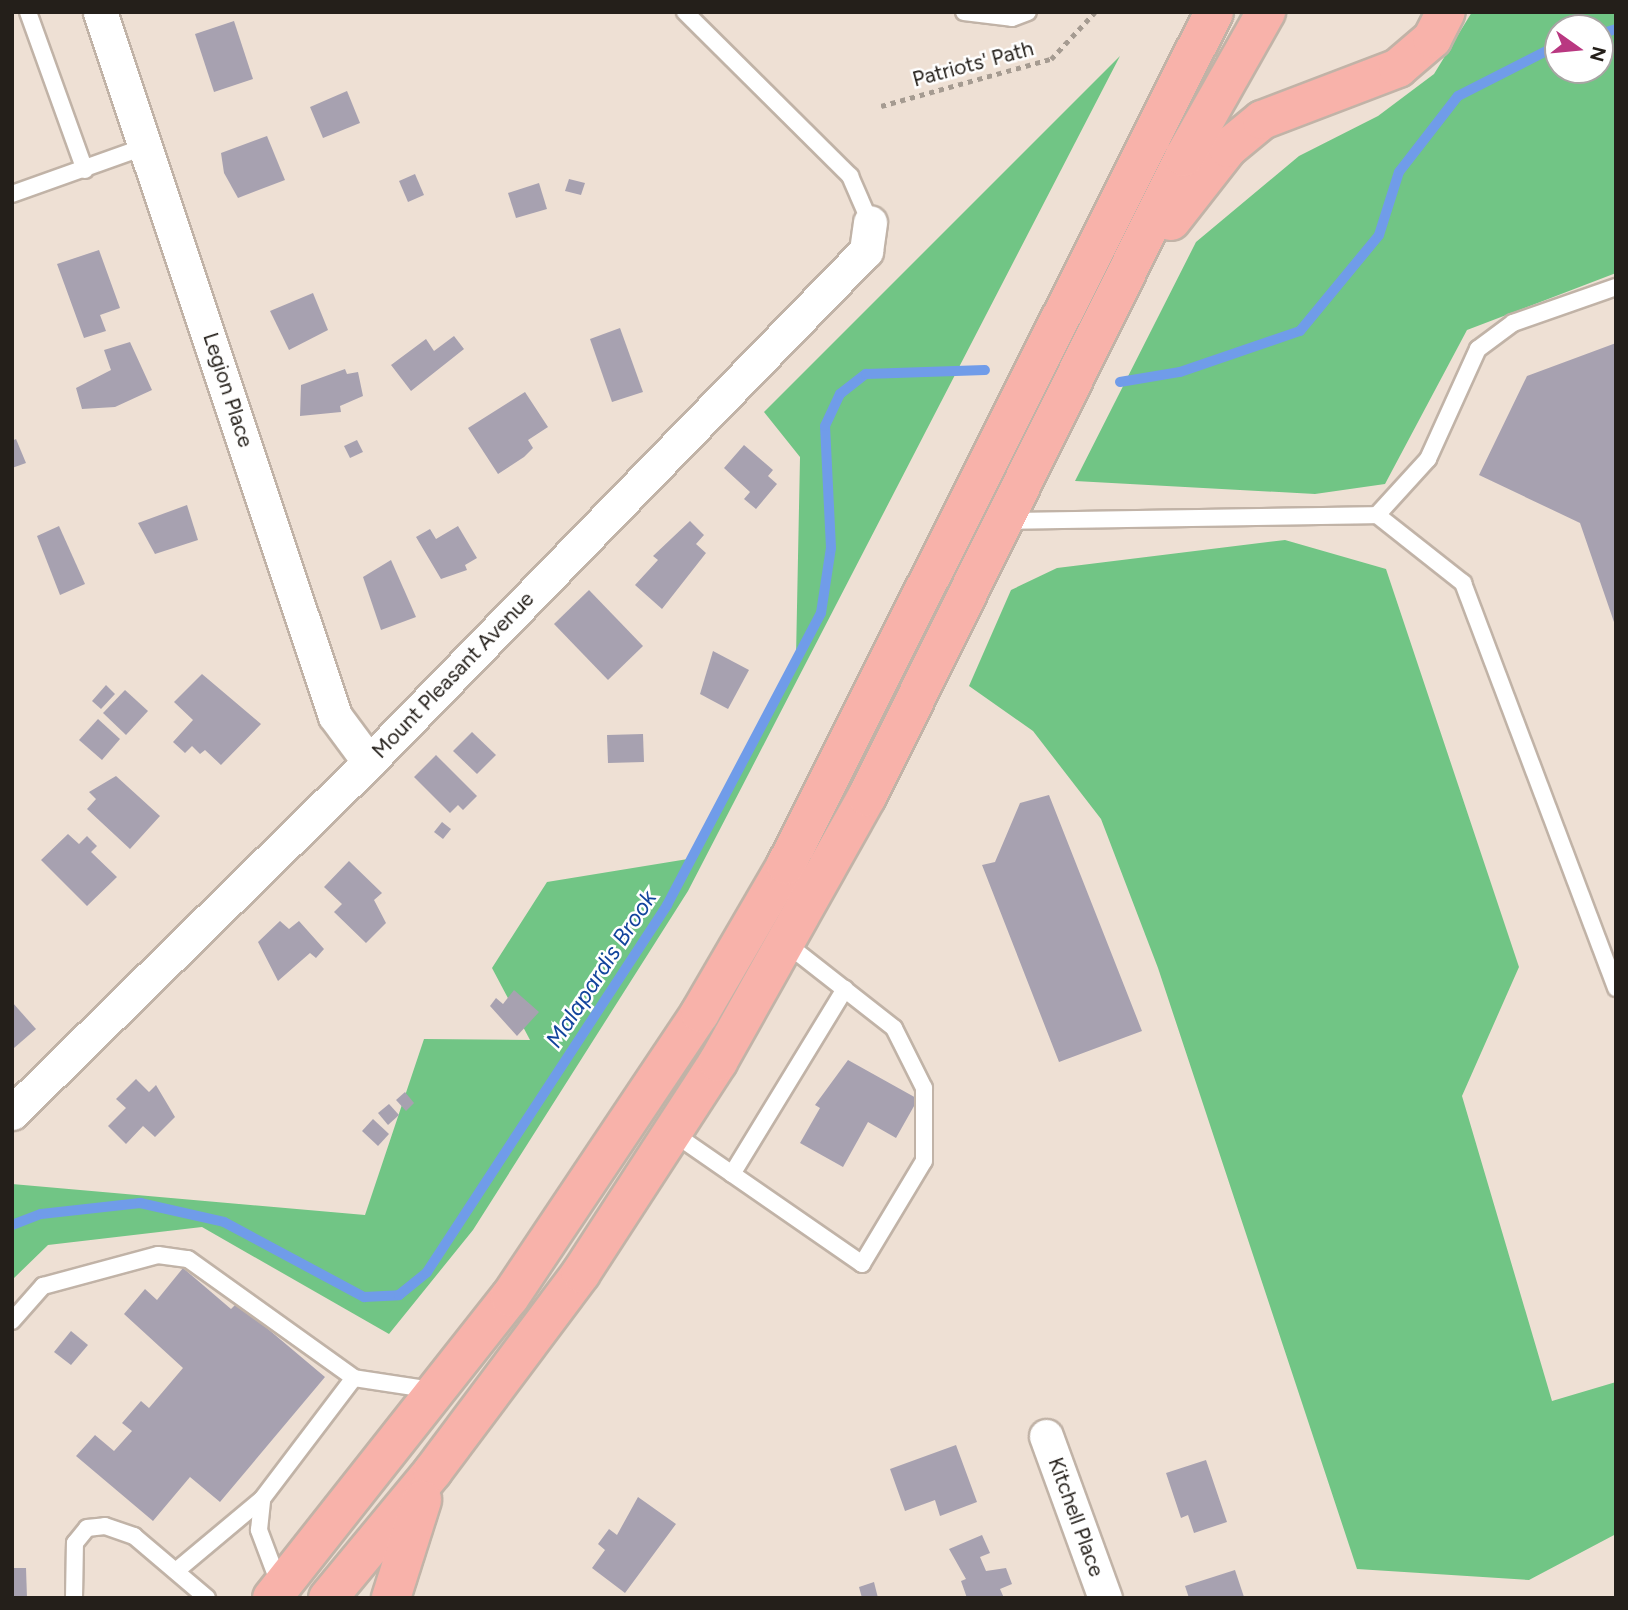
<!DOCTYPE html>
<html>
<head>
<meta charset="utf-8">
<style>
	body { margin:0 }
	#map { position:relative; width:1628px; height:1610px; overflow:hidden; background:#eee0d4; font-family:Figtree,sans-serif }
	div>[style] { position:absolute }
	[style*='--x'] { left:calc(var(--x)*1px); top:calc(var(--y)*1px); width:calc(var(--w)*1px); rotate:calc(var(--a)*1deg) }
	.forest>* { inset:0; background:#71c585 }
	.stream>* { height:10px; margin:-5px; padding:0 5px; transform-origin:5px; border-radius:5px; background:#709ce9 }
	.building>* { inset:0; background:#a7a1b0 }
	.path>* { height:4.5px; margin-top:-2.25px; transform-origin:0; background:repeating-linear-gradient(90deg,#a59b91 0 5px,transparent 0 10px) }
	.roads { filter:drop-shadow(2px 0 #c1b3a7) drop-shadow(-2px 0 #c1b3a7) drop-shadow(0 2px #c1b3a7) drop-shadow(0 -2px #c1b3a7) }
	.service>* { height:16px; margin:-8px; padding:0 8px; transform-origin:8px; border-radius:8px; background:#fff }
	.minor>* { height:33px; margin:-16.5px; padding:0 16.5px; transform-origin:16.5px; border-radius:16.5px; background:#fff }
	.primary>* { height:38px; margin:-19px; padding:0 19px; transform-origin:19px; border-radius:19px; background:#f8b2aa }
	span { translate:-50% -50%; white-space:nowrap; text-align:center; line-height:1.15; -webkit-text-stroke:5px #fff; paint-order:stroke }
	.street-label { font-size:21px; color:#241f1a }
	.water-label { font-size:23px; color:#12449c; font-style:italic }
	.frame { position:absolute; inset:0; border:14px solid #241f1a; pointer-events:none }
	.north { position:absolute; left:1544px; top:14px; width:70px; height:70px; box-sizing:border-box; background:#fff; border:2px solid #a7a5a3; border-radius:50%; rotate:105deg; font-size:19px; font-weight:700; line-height:28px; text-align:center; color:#241f1a }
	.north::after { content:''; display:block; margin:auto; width:24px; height:32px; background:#b93881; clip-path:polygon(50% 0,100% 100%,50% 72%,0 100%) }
</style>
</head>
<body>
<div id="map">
	<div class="forest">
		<i style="clip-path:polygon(evenodd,1472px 12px,1616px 12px,1616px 273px,1467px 330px,1385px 484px,1315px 494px,1075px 481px,1196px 242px,1299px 156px,1378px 116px,1434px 74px,1472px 12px,1558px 28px,1600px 28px,1600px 70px,1558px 70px,1558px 28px)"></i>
		<i style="clip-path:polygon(1120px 56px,688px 891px,473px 1230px,389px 1334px,202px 1227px,48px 1245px,12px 1280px,12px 1184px,365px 1215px,424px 1039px,530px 1040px,492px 968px,547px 882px,694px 858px,796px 657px,800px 457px,764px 412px)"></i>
		<i style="clip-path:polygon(1285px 540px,1386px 569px,1519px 967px,1462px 1096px,1552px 1401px,1616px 1382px,1616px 1534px,1529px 1580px,1357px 1569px,1158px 968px,1101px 819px,1033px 731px,969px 686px,1011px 590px,1057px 568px)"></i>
	</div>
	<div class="stream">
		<i style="--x:1600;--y:34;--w:17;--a:-17"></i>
		<i style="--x:1120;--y:382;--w:61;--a:-9.5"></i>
		<i style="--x:1180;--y:372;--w:127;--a:-18.9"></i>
		<i style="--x:1300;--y:331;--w:124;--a:-50.5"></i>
		<i style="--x:1379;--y:235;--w:66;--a:-72.4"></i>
		<i style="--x:1399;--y:172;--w:96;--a:-52.2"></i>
		<i style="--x:1458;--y:96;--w:112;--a:-27"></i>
		<i style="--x:12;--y:1225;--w:31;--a:-21"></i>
		<i style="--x:41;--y:1214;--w:100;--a:-6.3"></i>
		<i style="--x:140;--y:1203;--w:86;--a:12.7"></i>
		<i style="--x:224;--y:1222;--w:159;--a:28.2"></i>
		<i style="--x:364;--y:1297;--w:35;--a:-3"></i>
		<i style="--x:399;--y:1295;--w:36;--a:-39"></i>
		<i style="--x:427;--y:1272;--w:439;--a:-56.8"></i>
		<i style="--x:667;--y:905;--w:330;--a:-62.2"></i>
		<i style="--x:821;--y:613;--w:66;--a:-81.3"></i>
		<i style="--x:831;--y:548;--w:122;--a:-92.8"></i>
		<i style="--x:825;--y:426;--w:35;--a:-65"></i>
		<i style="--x:840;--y:394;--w:33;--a:-38"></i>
		<i style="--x:866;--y:374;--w:119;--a:-1.9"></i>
	</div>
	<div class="building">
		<i style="clip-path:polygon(234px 21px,253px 79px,214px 92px,195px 34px)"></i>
		<i style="clip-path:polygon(347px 91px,360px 123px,323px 138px,310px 107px)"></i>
		<i style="clip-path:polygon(267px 136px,285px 180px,238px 198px,224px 173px,221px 153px)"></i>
		<i style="clip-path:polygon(415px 174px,424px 195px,408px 202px,399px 181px)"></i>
		<i style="clip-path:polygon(569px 179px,585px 183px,581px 195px,565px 191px)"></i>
		<i style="clip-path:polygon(539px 183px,547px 209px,516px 218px,508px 193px)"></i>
		<i style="clip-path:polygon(99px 250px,120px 308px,100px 315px,106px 331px,84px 338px,57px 264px)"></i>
		<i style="clip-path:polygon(313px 293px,328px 330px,289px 350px,270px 311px)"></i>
		<i style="clip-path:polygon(620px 328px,643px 392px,612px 402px,590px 339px)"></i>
		<i style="clip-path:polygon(454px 336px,464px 349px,411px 391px,391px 365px,426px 339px,434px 351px)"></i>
		<i style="clip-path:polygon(130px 342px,152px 390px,115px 407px,82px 409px,76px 388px,111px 370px,104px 350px)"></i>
		<i style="clip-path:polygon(1616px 343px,1616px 625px,1615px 625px,1580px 523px,1479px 475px,1527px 376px)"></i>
		<i style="clip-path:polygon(345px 369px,347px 374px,358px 372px,363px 396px,340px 406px,341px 412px,300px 416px,301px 385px)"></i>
		<i style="clip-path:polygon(525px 392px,548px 427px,528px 440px,533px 448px,524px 457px,498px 474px,468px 428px)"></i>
		<i style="clip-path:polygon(16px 439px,26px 463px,12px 468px,12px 441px)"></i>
		<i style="clip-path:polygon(357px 440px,363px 452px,350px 458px,344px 446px)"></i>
		<i style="clip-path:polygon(744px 445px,773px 470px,768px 476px,777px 484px,756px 509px,744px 499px,750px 492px,724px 468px)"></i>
		<i style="clip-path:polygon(187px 505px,198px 540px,155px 554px,138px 523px)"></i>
		<i style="clip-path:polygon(690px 521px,704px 535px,696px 544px,706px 553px,662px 609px,635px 585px,658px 560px,653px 556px)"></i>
		<i style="clip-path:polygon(59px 526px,85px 584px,60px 595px,37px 536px)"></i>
		<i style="clip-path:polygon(458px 526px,477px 558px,465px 565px,467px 570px,441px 579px,416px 537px,430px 529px,436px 539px)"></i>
		<i style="clip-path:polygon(391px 560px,416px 617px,381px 630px,363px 577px)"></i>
		<i style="clip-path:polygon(589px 590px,643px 646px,608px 680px,554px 624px)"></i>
		<i style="clip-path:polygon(713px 651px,749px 670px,728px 709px,700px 694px)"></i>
		<i style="clip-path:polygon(202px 674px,261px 724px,221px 765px,205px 750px,200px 754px,192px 746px,185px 753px,173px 742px,193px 720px,174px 702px)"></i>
		<i style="clip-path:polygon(106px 685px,115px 694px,101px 709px,92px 701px)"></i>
		<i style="clip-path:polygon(125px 690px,148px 711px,126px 735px,103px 713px)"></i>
		<i style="clip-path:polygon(98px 719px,120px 739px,102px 760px,79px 740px)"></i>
		<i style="clip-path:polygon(472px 732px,496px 755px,477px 774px,453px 751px)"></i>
		<i style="clip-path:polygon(643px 734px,644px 762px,608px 763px,607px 735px)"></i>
		<i style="clip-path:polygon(436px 755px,477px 796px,463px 810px,458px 805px,450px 813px,414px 777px)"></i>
		<i style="clip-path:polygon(116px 776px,160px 816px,130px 849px,87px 809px,96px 799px,89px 792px)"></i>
		<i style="clip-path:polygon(1049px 795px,1142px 1031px,1059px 1062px,982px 865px,995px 862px,1020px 803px)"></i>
		<i style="clip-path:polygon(442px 822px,451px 829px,443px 839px,434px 832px)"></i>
		<i style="clip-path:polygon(68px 834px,79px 844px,87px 836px,97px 846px,91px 852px,117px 877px,87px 906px,41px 860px)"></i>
		<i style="clip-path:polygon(349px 861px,382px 893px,374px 900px,386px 923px,366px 943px,334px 912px,342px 904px,324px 887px)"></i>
		<i style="clip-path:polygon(280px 921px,289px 929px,299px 921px,324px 949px,316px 958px,310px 953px,278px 981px,258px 942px)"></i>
		<i style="clip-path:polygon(514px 990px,539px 1012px,517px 1036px,490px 1006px,496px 998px,503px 1004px)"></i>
		<i style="clip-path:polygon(12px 1002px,36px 1029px,14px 1048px,12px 1046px)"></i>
		<i style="clip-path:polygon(848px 1060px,918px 1099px,896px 1138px,868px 1122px,843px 1167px,800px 1143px,820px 1108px,815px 1105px)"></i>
		<i style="clip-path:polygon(136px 1079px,149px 1092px,156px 1085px,175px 1117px,155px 1137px,143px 1126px,126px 1144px,108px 1126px,126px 1108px,116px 1099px)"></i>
		<i style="clip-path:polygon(405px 1092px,414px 1103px,406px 1111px,396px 1100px)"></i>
		<i style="clip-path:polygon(389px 1104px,399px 1115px,388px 1125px,378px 1113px)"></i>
		<i style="clip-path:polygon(373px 1119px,389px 1134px,378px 1146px,362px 1131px)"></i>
		<i style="clip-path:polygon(183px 1268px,231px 1309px,237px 1303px,325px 1377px,220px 1502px,190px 1477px,153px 1521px,76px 1456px,95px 1435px,114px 1451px,132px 1431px,122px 1423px,141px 1401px,149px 1408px,183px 1368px,124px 1314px,145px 1289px,157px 1300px)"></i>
		<i style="clip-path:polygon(71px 1331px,88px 1345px,71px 1365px,54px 1352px)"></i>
		<i style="clip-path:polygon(956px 1445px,977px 1502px,940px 1516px,935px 1500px,905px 1511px,890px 1469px)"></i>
		<i style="clip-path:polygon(1206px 1460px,1227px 1522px,1194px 1533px,1188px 1515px,1181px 1518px,1166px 1473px)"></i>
		<i style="clip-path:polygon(638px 1497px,676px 1524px,625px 1593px,592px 1568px,605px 1550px,598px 1544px,609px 1529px,617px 1535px)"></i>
		<i style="clip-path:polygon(982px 1535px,990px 1553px,980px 1557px,986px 1571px,1006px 1568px,1012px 1584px,1000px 1589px,1004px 1598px,967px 1598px,961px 1581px,966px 1579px,949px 1549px)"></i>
		<i style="clip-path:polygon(12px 1568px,26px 1568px,27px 1598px,12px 1598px)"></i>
		<i style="clip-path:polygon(1235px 1570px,1244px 1597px,1189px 1598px,1185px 1586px)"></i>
		<i style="clip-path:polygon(874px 1582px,878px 1598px,862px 1598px,859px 1587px)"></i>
	</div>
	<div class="path">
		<i style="--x:881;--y:106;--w:176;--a:-15.5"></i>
		<i style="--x:1051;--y:59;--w:64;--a:-46.9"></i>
	</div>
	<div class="roads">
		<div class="service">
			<i style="--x:28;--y:12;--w:168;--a:70.2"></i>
			<i style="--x:685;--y:12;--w:233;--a:44.8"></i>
			<i style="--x:850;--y:176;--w:50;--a:66.5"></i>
			<i style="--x:964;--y:12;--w:48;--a:7.1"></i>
			<i style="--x:1012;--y:18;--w:17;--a:-21"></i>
			<i style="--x:12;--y:194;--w:140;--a:-19.6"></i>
			<i style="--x:1377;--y:515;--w:76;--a:-47.7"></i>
			<i style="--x:1428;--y:459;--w:121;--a:-65.6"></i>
			<i style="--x:1478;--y:349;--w:44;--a:-36.6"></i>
			<i style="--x:1513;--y:323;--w:109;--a:-19.3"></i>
			<i style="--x:1006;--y:521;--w:371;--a:-0.9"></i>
			<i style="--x:1377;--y:515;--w:110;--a:38.3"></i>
			<i style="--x:1463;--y:583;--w:433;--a:69.3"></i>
			<i style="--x:673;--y:1133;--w:230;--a:34.7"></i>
			<i style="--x:862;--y:1264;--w:120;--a:-59"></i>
			<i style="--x:924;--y:1161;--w:73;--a:-90"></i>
			<i style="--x:924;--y:1088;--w:67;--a:-116.6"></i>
			<i style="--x:894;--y:1028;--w:136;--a:-141.9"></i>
			<i style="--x:732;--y:1174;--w:217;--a:-58.6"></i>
			<i style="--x:12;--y:1321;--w:47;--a:-48.5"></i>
			<i style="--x:43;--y:1286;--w:119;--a:-15.1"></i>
			<i style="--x:158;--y:1255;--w:30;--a:8"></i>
			<i style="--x:188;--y:1259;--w:204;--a:35.6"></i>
			<i style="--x:354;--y:1378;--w:79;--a:8.7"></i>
			<i style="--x:176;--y:1571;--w:112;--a:-39.9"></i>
			<i style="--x:280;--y:1586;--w:60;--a:-110.6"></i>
			<i style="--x:259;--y:1530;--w:31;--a:-84"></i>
			<i style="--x:262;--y:1499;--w:152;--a:-52.8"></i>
			<i style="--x:74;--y:1598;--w:55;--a:-89"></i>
			<i style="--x:75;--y:1543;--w:19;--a:-51"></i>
			<i style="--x:87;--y:1528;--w:18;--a:-6"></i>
			<i style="--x:105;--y:1526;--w:31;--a:19"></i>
			<i style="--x:134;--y:1536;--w:96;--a:40.3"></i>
		</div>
		<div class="minor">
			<i style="--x:100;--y:12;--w:742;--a:71.54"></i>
			<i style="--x:335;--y:716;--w:57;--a:53.5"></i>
			<i style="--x:12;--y:1113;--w:501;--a:-44.51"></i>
			<i style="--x:369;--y:762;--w:713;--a:-45.8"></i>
			<i style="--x:866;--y:251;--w:29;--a:-82"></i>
			<i style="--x:1046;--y:1436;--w:172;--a:70"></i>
		</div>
		<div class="primary">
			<i style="--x:1171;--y:221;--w:93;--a:-52"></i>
			<i style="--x:1228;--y:148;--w:44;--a:-39.5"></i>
			<i style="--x:1262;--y:120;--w:146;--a:-20.9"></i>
			<i style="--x:1398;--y:68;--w:45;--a:-40.5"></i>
			<i style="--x:1432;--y:39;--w:30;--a:-63"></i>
			<i style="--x:272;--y:1598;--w:384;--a:-51.7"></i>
			<i style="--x:510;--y:1297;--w:342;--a:-56.2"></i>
			<i style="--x:700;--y:1013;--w:171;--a:-59.8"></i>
			<i style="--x:786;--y:865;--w:954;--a:-63.35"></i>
			<i style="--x:328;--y:1598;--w:165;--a:-50.4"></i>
			<i style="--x:433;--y:1471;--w:247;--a:-53.2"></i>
			<i style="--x:581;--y:1273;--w:252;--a:-57"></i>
			<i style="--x:718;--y:1062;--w:304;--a:-60.7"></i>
			<i style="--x:867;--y:797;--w:714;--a:-63.65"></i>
			<i style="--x:1184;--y:157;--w:167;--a:-60.5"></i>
			<i style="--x:391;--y:1598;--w:103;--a:-72.4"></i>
		</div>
	</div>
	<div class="street-label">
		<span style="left:973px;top:64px;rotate:-15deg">Patriots' Path</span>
		<span style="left:228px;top:390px;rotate:72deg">Legion Place</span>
		<span style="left:453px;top:675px;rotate:-46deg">Mount Pleasant Avenue</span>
		<span style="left:1076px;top:1517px;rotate:70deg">Kitchell Place</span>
	</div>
	<div class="water-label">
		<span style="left:601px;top:969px;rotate:-57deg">Malapardis Brook</span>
	</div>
	<div class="frame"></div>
	<div class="north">N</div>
</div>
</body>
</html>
